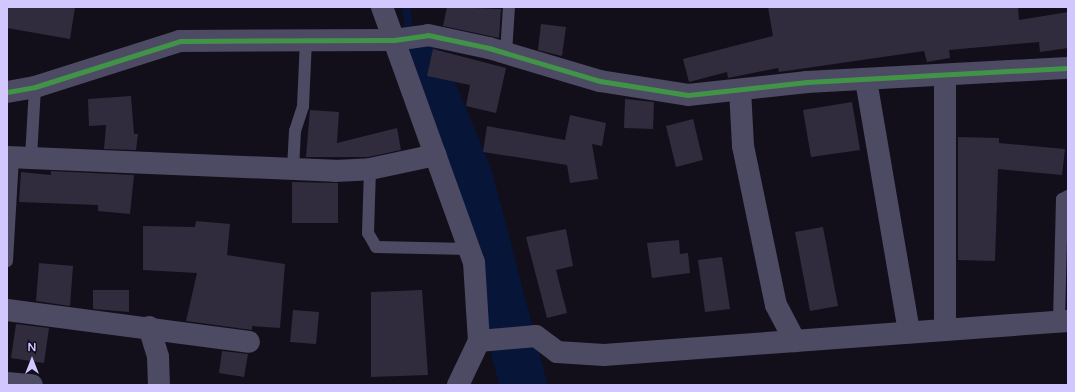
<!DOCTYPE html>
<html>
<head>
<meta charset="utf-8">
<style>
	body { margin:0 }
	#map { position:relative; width:1075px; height:392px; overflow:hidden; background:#120f1a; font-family:"Varela Round",sans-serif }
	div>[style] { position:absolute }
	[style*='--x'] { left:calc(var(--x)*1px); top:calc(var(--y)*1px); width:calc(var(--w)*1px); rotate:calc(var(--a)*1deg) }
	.stream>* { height:8px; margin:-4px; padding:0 4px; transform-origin:4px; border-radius:4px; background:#071538 }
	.river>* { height:47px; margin:-23.5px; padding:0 23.5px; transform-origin:23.5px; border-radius:23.5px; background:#071538 }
	.building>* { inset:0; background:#302c3d }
	.lane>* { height:12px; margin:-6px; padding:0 6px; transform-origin:6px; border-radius:6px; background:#4d4a63 }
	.street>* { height:22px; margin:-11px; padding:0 11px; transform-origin:11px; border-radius:11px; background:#4d4a63 }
	.cycleway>* { height:5px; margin:-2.5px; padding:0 2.5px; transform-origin:2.5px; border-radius:2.5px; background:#419447 }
	span { translate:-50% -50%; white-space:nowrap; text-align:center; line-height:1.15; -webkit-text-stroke:3px #0f0b1e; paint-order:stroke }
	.frame { position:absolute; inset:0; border:8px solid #d2c8ff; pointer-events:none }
	.north { position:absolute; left:12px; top:340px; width:40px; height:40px; -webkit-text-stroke:3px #0f0b1e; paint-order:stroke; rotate:0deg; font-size:11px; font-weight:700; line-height:16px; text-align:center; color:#d2c8ff }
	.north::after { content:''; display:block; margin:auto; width:14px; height:18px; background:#d2c8ff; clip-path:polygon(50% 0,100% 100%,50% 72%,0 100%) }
</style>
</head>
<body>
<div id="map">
	<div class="stream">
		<i style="--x:406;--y:7;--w:46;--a:82.6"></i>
	</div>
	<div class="river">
		<i style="--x:412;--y:53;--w:38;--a:60"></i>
		<i style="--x:431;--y:86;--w:99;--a:67.3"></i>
		<i style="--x:469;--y:177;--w:215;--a:75.4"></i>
	</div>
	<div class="building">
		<i style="clip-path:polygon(7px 7px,75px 7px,70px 39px,7px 28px)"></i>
		<i style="clip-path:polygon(447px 7px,501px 9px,499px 38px,443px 26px)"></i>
		<i style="clip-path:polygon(768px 7px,1018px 7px,1019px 20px,1068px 12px,1068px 48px,1040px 52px,1039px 42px,949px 50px,950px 58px,927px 62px,924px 51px,779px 72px,778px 68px,728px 78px,727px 72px,689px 82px,683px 59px,773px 36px)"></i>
		<i style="clip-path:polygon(541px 24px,566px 27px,562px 56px,538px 50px)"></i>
		<i style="clip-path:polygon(433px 49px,506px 68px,496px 113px,466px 106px,470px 85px,427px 76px)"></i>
		<i style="clip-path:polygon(131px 96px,134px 134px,138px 134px,136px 150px,104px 149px,106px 125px,89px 126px,88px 99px)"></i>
		<i style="clip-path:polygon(625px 99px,654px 102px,653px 129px,624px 128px)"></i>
		<i style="clip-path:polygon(852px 102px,860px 150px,811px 157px,803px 110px)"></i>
		<i style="clip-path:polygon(310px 110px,339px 112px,337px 143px,397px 128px,401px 150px,368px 157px,306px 157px)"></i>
		<i style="clip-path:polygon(570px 115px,606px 123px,602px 146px,592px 144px,598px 179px,570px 183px,567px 165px,483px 152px,487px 126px,565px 140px)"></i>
		<i style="clip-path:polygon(693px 119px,703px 160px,676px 167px,666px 126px)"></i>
		<i style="clip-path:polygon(958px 137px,999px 138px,999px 143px,1065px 149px,1062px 175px,998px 169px,995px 261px,958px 260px)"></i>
		<i style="clip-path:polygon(51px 171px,134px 175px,130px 214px,98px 211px,98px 205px,19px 202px,21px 172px,51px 175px)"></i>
		<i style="clip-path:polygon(292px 182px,338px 183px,338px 223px,292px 223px)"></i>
		<i style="clip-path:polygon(196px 221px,230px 224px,227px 255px,285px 264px,280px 328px,252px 326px,252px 330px,186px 321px,197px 273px,143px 270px,143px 226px,195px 227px)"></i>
		<i style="clip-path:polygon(823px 227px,838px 306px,810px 311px,795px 232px)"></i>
		<i style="clip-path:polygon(566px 229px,573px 266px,556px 270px,567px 313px,547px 318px,526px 237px)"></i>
		<i style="clip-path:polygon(679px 240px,680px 254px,688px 253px,690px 273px,652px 278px,647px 243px)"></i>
		<i style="clip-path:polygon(722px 257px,730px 309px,705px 312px,698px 260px)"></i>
		<i style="clip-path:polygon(39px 263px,73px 266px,70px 306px,36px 301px)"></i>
		<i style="clip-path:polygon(93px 290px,129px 290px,129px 312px,93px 309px)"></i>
		<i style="clip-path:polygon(422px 290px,428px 375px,371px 377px,371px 292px)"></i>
		<i style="clip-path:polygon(293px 310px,319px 312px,316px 344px,290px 342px)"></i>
		<i style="clip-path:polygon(16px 324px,49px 328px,44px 363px,11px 358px)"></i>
		<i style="clip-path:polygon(222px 351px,248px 354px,244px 377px,219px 373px)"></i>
	</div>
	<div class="lane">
		<i style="--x:506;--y:53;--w:46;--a:-86.3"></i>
		<i style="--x:31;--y:157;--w:70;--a:-86.7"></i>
		<i style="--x:293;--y:169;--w:38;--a:-87"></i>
		<i style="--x:295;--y:131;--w:26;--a:-72"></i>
		<i style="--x:303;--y:106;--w:65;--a:-87.4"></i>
		<i style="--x:370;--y:169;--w:64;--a:91.8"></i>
		<i style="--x:368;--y:233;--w:16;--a:60"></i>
		<i style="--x:376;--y:247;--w:93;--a:1.2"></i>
		<i style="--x:7;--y:261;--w:103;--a:-86.7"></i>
		<i style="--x:1059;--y:321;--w:122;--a:-88.6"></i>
		<i style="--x:1062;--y:199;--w:7;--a:-27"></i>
	</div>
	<div class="street">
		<i style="--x:382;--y:7;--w:271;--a:70.2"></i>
		<i style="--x:474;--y:262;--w:79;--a:86.4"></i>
		<i style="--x:479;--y:341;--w:49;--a:115.5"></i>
		<i style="--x:945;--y:76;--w:254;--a:90"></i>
		<i style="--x:866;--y:80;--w:256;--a:80.3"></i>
		<i style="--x:740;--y:90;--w:56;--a:86.9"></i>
		<i style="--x:743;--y:146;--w:162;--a:78.3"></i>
		<i style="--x:776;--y:305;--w:41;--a:62.2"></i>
		<i style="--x:7;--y:92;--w:28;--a:-10"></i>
		<i style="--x:35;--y:87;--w:152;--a:-17.6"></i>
		<i style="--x:180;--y:41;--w:214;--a:-0.3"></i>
		<i style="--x:394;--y:40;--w:34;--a:-8"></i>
		<i style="--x:428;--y:35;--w:62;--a:12"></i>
		<i style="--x:489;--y:48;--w:116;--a:16.6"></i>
		<i style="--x:600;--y:81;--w:89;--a:9"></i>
		<i style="--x:688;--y:95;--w:120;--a:-6.2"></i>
		<i style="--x:807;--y:82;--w:261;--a:-3.1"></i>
		<i style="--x:7;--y:157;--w:328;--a:2.4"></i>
		<i style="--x:335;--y:171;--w:35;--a:-3"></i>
		<i style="--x:370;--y:169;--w:67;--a:-12"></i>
		<i style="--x:7;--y:310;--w:244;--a:7.5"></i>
		<i style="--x:149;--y:327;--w:31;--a:73"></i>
		<i style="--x:158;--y:357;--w:28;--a:88"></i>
		<i style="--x:479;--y:341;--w:57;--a:-5"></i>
		<i style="--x:536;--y:336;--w:26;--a:37"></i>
		<i style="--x:557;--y:352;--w:47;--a:3.7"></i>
		<i style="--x:604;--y:355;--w:465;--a:-4.2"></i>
		<i style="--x:7;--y:383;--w:25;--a:5"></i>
	</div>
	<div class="cycleway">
		<i style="--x:7;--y:92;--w:28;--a:-10"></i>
		<i style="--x:35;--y:87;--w:152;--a:-17.6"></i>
		<i style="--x:180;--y:41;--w:214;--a:-0.3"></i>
		<i style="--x:394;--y:40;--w:34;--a:-8"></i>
		<i style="--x:428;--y:35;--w:62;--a:12"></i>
		<i style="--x:489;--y:48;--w:116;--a:16.6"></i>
		<i style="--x:600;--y:81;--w:89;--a:9"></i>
		<i style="--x:688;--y:95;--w:120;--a:-6.2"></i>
		<i style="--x:807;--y:82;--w:261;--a:-3.1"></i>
	</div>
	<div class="frame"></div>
	<div class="north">N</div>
</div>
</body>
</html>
